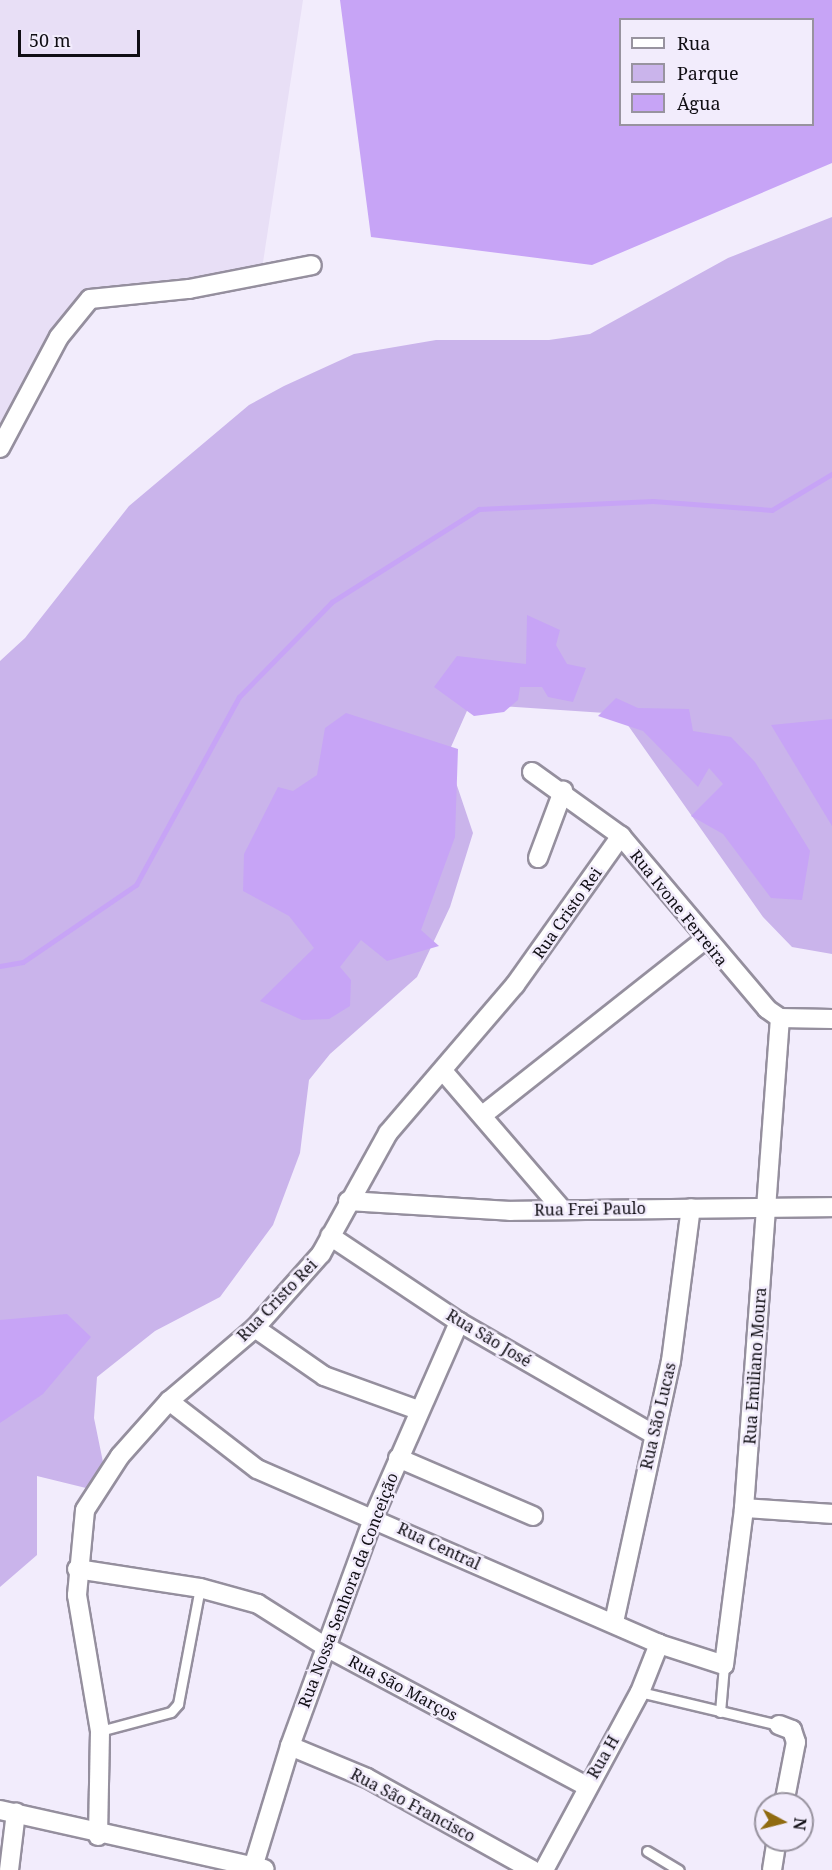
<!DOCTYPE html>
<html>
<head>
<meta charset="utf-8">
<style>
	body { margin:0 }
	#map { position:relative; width:832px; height:1870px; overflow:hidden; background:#f2ecfc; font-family:"Noto Serif",serif }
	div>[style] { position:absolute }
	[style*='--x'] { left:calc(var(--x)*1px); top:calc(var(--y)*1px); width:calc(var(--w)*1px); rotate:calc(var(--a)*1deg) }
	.built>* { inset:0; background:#e8dff6 }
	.green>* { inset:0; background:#cab4eb }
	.water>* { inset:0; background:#c7a4f6 }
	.stream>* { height:4.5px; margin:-2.25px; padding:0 2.25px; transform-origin:2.25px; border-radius:2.25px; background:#c7a4f6 }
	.roads { filter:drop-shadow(2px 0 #958f9e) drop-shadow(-2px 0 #958f9e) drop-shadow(0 2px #958f9e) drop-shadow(0 -2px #958f9e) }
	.service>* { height:9px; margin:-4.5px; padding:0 4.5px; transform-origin:4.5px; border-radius:4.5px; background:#fff }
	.minor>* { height:18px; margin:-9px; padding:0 9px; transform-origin:9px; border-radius:9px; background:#fff }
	span { translate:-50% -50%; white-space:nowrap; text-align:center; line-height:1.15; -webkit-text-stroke:5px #f2ecfc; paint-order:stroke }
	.street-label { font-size:16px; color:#100e14 }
	.legend { position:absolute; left:619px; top:18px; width:195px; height:108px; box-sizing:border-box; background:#f2ecfc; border:2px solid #98939f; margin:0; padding:8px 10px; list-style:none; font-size:18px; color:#100e14 }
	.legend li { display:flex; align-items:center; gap:12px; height:30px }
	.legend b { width:30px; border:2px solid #98939f }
	.north { position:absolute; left:754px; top:1792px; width:60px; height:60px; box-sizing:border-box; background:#f2ecfc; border:2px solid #98939f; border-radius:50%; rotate:97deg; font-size:16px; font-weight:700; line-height:24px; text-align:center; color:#100e14 }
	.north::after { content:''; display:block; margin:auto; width:21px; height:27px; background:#906b11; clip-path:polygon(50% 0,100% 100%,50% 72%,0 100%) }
	.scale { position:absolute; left:18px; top:30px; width:122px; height:27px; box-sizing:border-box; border:3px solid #100e14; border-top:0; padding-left:8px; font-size:18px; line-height:21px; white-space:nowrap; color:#100e14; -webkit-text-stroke:4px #f2ecfc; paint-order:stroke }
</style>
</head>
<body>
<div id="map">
	<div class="built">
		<i style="clip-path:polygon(0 0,303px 0,262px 269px,73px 306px,0 432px)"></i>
	</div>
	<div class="green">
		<i style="clip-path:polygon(832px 217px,832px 954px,792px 947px,763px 917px,620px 714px,470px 704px,447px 756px,473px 833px,450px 907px,417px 977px,330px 1054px,309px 1080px,300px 1153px,273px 1225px,220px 1297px,155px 1331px,97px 1377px,94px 1418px,104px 1467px,86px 1488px,37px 1476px,37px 1555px,0 1587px,0 661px,25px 638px,129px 506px,249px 405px,284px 386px,354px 354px,436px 340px,549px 340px,590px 334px,728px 258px)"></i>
	</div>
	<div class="water">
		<i style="clip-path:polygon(evenodd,340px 0,832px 0,832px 163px,592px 265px,371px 237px,340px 0,620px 20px,812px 20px,812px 124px,620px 124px,620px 20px)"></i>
		<i style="clip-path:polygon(527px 615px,560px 630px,556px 645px,567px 664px,586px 668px,573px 702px,548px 697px,542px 687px,520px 687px,518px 700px,504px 712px,474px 716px,434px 687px,457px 656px,526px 664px)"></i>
		<i style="clip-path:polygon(616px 698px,638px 708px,689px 709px,693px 731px,731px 737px,755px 762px,810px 851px,802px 900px,771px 898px,723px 834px,691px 816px,723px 784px,709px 768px,698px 787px,643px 731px,598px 716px)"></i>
		<i style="clip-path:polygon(346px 713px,458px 749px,455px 837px,421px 930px,439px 946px,387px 961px,361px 940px,340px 967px,351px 980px,350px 1006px,329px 1019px,302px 1020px,260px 1001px,314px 948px,289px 916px,243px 891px,244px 854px,278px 787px,293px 791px,317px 775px,325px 728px)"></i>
		<i style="clip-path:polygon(832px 719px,832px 826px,771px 725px)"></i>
		<i style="clip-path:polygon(67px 1314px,91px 1337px,43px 1394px,0 1423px,0 1320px)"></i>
	</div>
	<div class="stream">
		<i style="--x:0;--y:966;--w:23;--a:-10"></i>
		<i style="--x:23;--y:962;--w:137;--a:-34.3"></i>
		<i style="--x:136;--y:885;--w:214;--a:-61.3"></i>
		<i style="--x:239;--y:697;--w:133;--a:-45.6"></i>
		<i style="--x:332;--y:602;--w:174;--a:-32.3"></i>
		<i style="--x:479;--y:509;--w:174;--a:-2.6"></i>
		<i style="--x:653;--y:501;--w:119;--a:4.3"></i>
		<i style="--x:772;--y:510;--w:70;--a:-31"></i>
	</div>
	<div class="roads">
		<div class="service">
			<i style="--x:640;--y:1692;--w:143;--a:13.4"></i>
			<i style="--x:720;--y:1712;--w:47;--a:-85.1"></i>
			<i style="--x:100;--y:1731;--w:73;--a:-15"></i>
			<i style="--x:171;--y:1712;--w:11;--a:-49"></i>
			<i style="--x:178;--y:1704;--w:118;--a:-79.3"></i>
			<i style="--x:647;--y:1851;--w:37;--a:31"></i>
		</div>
		<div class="minor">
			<i style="--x:0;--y:448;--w:126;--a:-62"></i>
			<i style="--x:59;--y:337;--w:49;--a:-50.8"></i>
			<i style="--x:90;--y:299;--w:100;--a:-5.8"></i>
			<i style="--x:189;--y:289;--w:125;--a:-11"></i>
			<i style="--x:532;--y:772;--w:110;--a:35.7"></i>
			<i style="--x:621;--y:836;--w:226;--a:49.8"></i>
			<i style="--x:767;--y:1009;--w:16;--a:35"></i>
			<i style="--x:780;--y:1018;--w:52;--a:1.1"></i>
			<i style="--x:538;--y:858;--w:72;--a:-69.5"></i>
			<i style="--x:443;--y:1071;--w:181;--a:49.3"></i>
			<i style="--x:484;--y:1114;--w:280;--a:-38.3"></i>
			<i style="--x:348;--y:1201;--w:162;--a:3.5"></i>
			<i style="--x:510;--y:1211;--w:322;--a:-0.7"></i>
			<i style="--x:330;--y:1236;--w:155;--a:33.7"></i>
			<i style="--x:459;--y:1322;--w:224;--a:30"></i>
			<i style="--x:255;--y:1328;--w:84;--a:34.8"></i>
			<i style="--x:324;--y:1376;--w:100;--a:19.9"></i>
			<i style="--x:169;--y:1401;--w:111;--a:37.7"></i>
			<i style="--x:257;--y:1469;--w:438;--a:23.5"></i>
			<i style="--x:659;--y:1644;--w:68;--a:17.9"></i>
			<i style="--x:724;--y:1665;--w:158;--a:-82.7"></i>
			<i style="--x:744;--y:1508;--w:491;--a:-85.8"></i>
			<i style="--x:398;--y:1458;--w:147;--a:23.2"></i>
			<i style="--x:744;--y:1508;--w:88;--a:3.9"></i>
			<i style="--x:77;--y:1569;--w:124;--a:8.8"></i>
			<i style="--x:200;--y:1588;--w:60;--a:15.4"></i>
			<i style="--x:258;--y:1604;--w:80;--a:32.3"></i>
			<i style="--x:326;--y:1647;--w:295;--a:28.1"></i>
			<i style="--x:614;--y:1622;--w:267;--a:-77.7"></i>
			<i style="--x:671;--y:1361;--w:154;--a:-82.6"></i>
			<i style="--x:779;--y:1725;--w:14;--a:21"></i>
			<i style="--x:792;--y:1730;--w:13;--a:72"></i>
			<i style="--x:796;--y:1742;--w:63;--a:101"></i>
			<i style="--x:290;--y:1746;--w:83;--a:22.6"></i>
			<i style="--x:367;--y:1778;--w:189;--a:29.1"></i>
			<i style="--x:0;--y:1810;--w:271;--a:12.6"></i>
			<i style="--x:98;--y:1836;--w:105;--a:-88.9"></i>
			<i style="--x:100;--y:1731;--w:138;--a:-99.6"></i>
			<i style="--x:77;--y:1595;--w:85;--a:-84.6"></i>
			<i style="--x:85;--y:1510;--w:64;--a:-57.1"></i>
			<i style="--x:120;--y:1456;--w:74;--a:-48.3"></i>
			<i style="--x:169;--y:1401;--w:113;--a:-40.3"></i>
			<i style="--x:255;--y:1328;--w:99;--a:-48.3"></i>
			<i style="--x:321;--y:1254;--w:138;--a:-61"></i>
			<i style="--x:388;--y:1133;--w:195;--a:-49.4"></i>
			<i style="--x:515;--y:985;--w:183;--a:-54.6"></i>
			<i style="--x:254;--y:1864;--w:123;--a:-73"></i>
			<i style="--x:290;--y:1746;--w:245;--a:-69.9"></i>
			<i style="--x:374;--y:1516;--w:212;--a:-66.3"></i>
			<i style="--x:9;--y:1870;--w:58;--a:-83.1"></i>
			<i style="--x:544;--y:1870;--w:202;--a:-61.7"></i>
			<i style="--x:640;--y:1692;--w:52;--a:-68.4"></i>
			<i style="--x:772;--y:1870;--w:30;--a:-81"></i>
		</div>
	</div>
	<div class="street-label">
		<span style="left:679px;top:908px;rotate:51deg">Rua Ivone Ferreira</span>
		<span style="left:567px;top:913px;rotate:-55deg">Rua Cristo Rei</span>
		<span style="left:590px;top:1209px;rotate:-1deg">Rua Frei Paulo</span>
		<span style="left:277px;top:1300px;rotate:-46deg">Rua Cristo Rei</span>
		<span style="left:489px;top:1338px;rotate:31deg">Rua São José</span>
		<span style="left:755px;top:1366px;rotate:-86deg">Rua Emiliano Moura</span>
		<span style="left:658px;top:1416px;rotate:-77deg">Rua São Lucas</span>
		<span style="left:439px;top:1546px;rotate:25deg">Rua Central</span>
		<span style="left:348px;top:1590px;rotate:-69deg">Rua Nossa Senhora da Conceição</span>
		<span style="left:403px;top:1688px;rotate:28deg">Rua São Marços</span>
		<span style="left:603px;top:1757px;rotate:-60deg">Rua H</span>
		<span style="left:413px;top:1805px;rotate:28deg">Rua São Francisco</span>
	</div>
	<ul class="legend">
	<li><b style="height:8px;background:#fff"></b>Rua</li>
	<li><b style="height:16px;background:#cab4eb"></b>Parque</li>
	<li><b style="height:16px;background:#c7a4f6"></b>Água</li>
	</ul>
	<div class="north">N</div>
	<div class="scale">50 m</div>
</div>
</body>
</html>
